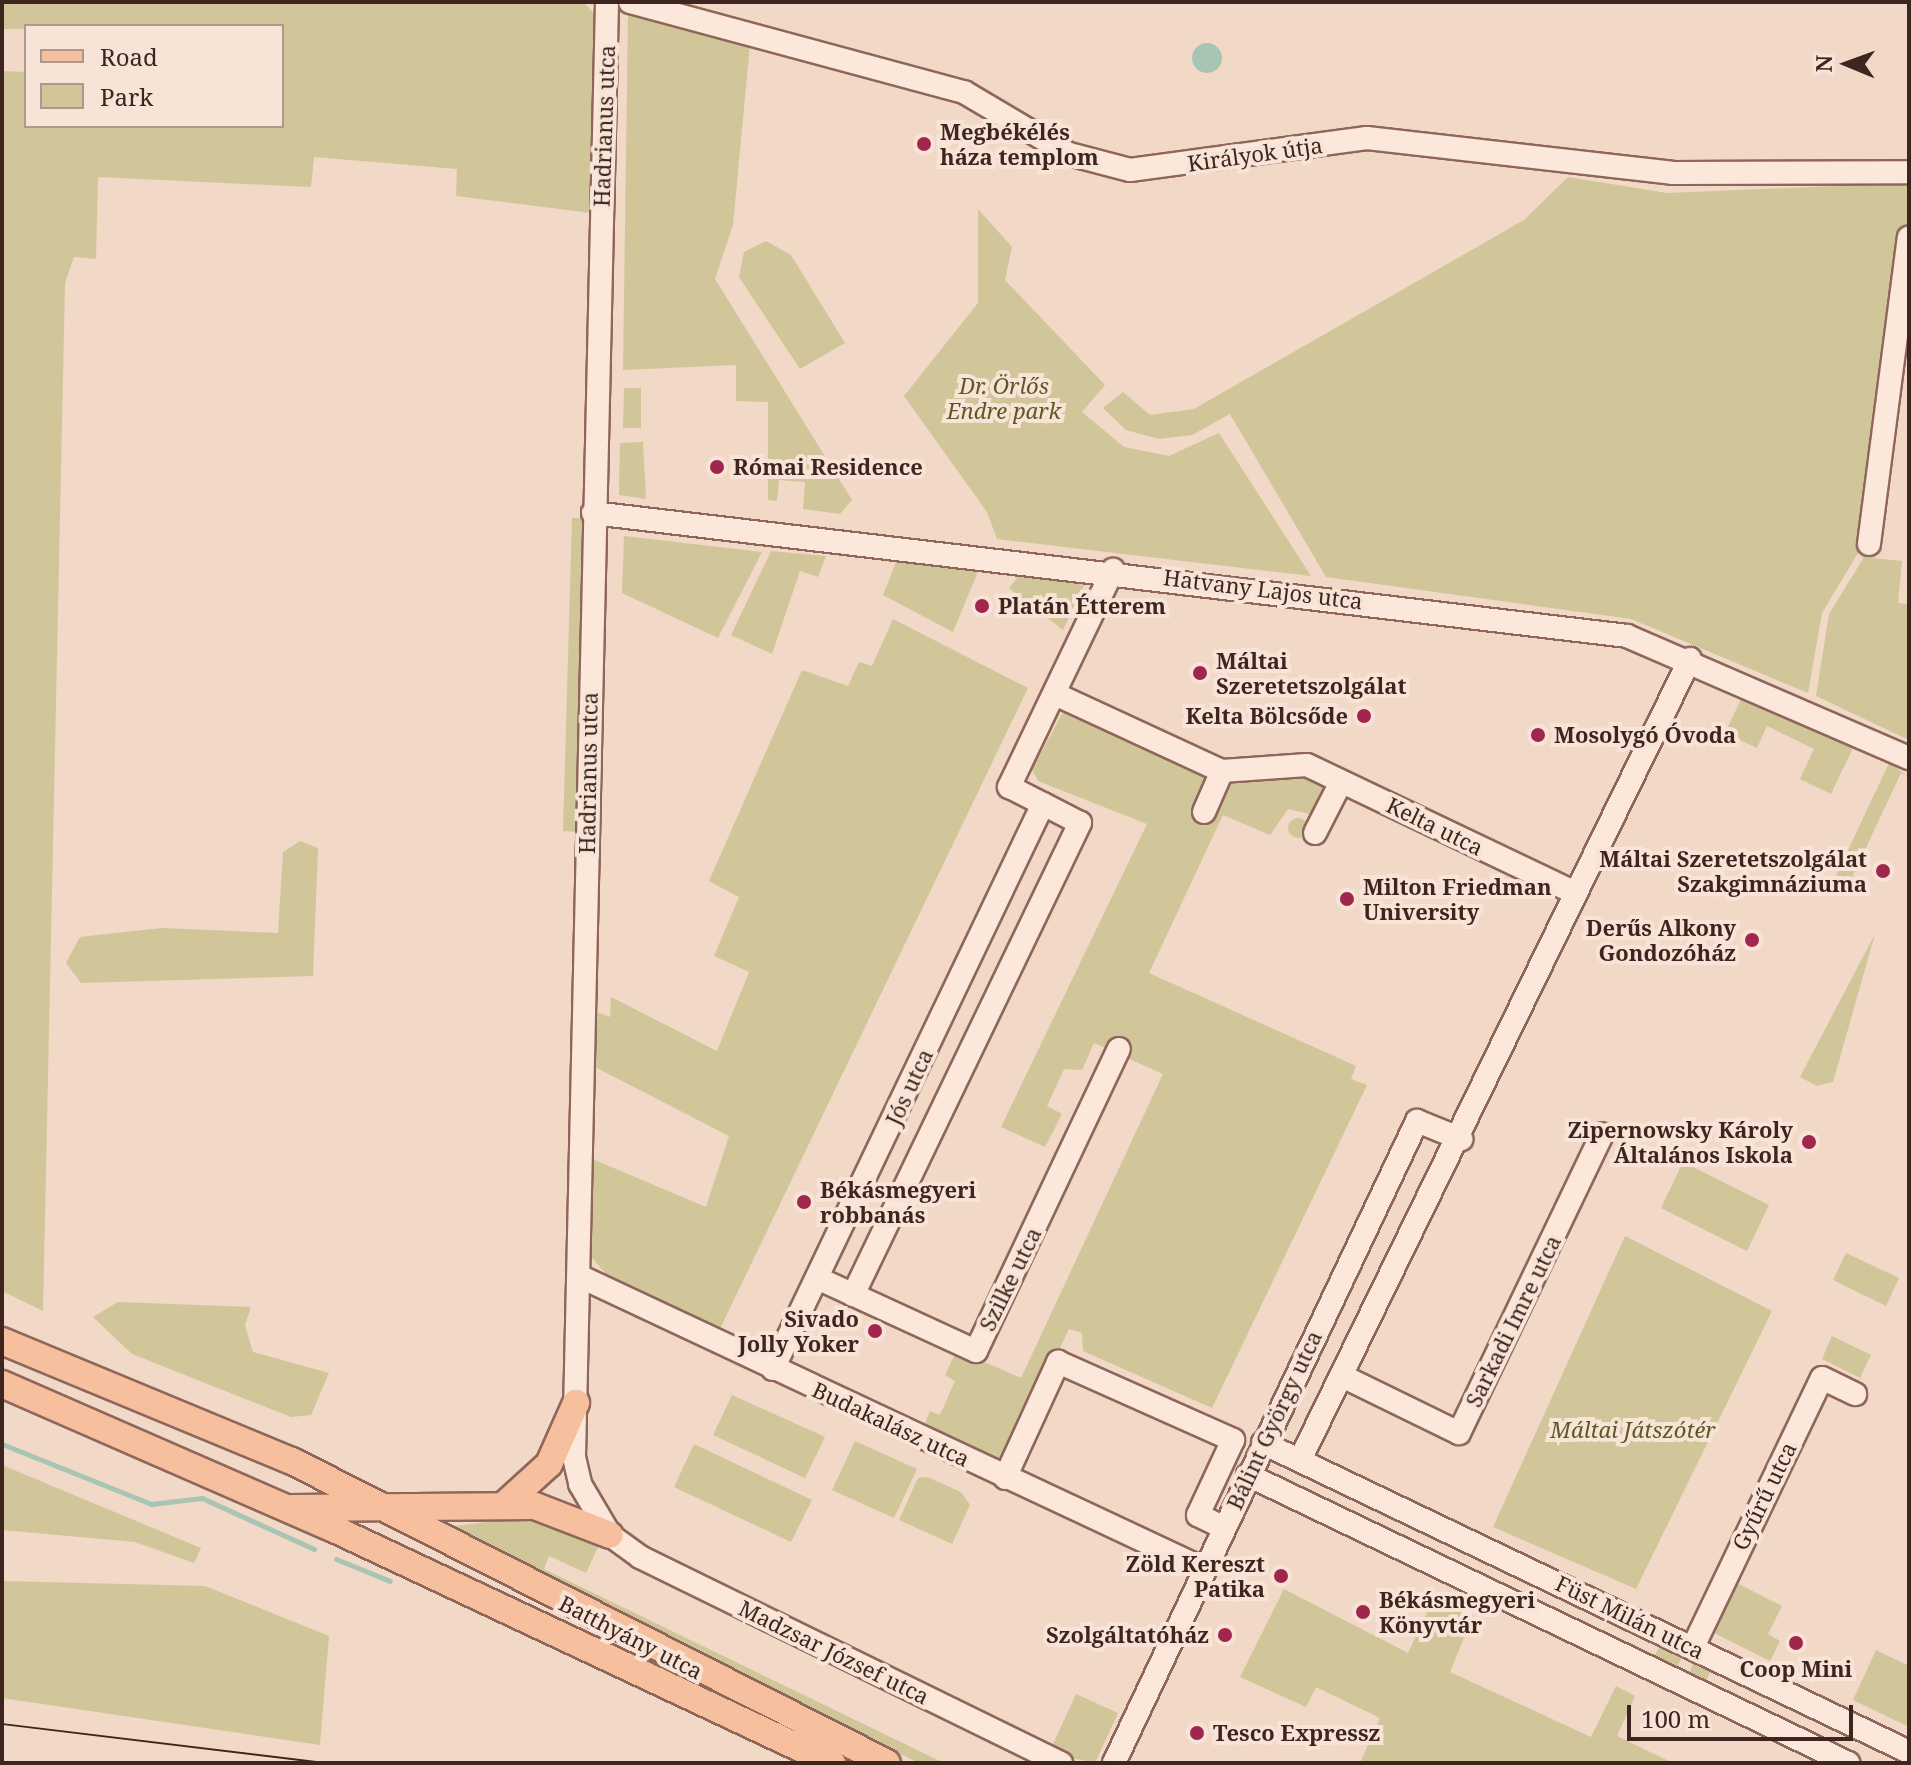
<!DOCTYPE html>
<html>
<head>
<meta charset="utf-8">
<style>
	body { margin:0 }
	#map { position:relative; width:1911px; height:1765px; overflow:hidden; background:#f1d8c7; font-family:"Noto Serif",serif }
	div>[style] { position:absolute }
	[style*='--x'] { left:calc(var(--x)*1px); top:calc(var(--y)*1px); width:calc(var(--w)*1px); rotate:calc(var(--a)*1deg) }
	.green>* { inset:0; background:#d1c699 }
	.round { border-radius:50% }
	.water>* { inset:0; background:#a8c5b4 }
	.stream>* { height:5px; margin:-2.5px; padding:0 2.5px; transform-origin:2.5px; border-radius:2.5px; background:#a8c5b4 }
	.roads { filter:drop-shadow(2px 0 #8e665a) drop-shadow(-2px 0 #8e665a) drop-shadow(0 2px #8e665a) drop-shadow(0 -2px #8e665a) }
	.minor>* { height:22px; margin:-11px; padding:0 11px; transform-origin:11px; border-radius:11px; background:#fbe8db }
	.major>* { height:26px; margin:-13px; padding:0 13px; transform-origin:13px; border-radius:13px; background:#f6bf9d }
	.tram>* { height:2px; margin:-1px; padding:0 1px; transform-origin:1px; border-radius:1px; background:#3e251f }
	.dots>* { width:22px; height:22px; translate:-50% -50%; box-sizing:border-box; border:4px solid #f8e4d7; border-radius:50% }
	span { translate:-50% -50%; white-space:nowrap; text-align:center; line-height:1.15; -webkit-text-stroke:8px #f8e4d7; paint-order:stroke }
	.street-label { font-size:22px; color:#3e251f }
	.poi-label { font-size:22px; color:#3e251f; font-weight:700 }
	.left { translate:0 -50%; text-align:left }
	.right { translate:-100% -50%; text-align:right }
	.park-label { font-size:22px; color:#5b5924; font-style:italic }
	.frame { position:absolute; inset:0; border:4px solid #3e251f; pointer-events:none }
	.legend { position:absolute; left:24px; top:24px; width:260px; height:104px; box-sizing:border-box; background:#f8e4d7; border:2px solid #ae988d; margin:0; padding:10px 14px; list-style:none; font-size:24px; color:#3e251f }
	.legend li { display:flex; align-items:center; gap:16px; height:40px }
	.legend b { width:40px; border:2px solid #ae988d }
	.north { position:absolute; left:1807px; top:24px; width:80px; height:80px; -webkit-text-stroke:6px #f8e4d7; paint-order:stroke; rotate:271deg; font-size:22px; font-weight:700; line-height:32px; text-align:center; color:#3e251f }
	.north::after { content:''; display:block; margin:auto; width:28px; height:36px; background:#3e251f; clip-path:polygon(50% 0,100% 100%,50% 72%,0 100%) }
	.scale { position:absolute; left:1627px; top:1705px; width:226px; height:36px; box-sizing:border-box; border:4px solid #3e251f; border-top:0; padding-left:10px; font-size:24px; line-height:28px; white-space:nowrap; color:#3e251f; -webkit-text-stroke:6px #f8e4d7; paint-order:stroke }
</style>
</head>
<body>
<div id="map">
	<div class="green">
		<i style="clip-path:polygon(2px 2px,583px 2px,594px 13px,591px 213px,456px 196px,457px 169px,314px 157px,311px 187px,98px 177px,96px 259px,74px 257px,65px 283px,43px 1311px,2px 1291px,2px 71px,26px 72px,26px 126px,282px 126px,282px 26px,2px 29px)"></i>
		<i style="clip-path:polygon(628px 14px,750px 44px,733px 225px,715px 279px,852px 500px,840px 514px,803px 509px,805px 482px,779px 480px,777px 501px,768px 500px,768px 402px,736px 401px,736px 365px,623px 370px)"></i>
		<i style="clip-path:polygon(1568px 177px,1667px 193px,1909px 183px,1909px 294px,1864px 543px,1822px 613px,1808px 693px,1631px 619px,1326px 577px,1230px 414px,1192px 435px,1159px 439px,1126px 430px,1103px 408px,1123px 392px,1150px 415px,1194px 409px,1524px 220px)"></i>
		<i style="clip-path:polygon(978px 209px,1012px 247px,1005px 280px,1105px 385px,1082px 412px,1124px 447px,1169px 456px,1219px 433px,1311px 576px,997px 539px,987px 512px,904px 396px,978px 303px)"></i>
		<i style="clip-path:polygon(766px 241px,791px 255px,845px 343px,800px 369px,739px 277px,744px 252px)"></i>
		<i style="clip-path:polygon(624px 388px,641px 388px,641px 428px,623px 428px)"></i>
		<i style="clip-path:polygon(643px 442px,646px 499px,619px 495px,620px 443px)"></i>
		<i style="clip-path:polygon(572px 518px,585px 518px,578px 832px,563px 831px)"></i>
		<i style="clip-path:polygon(624px 536px,762px 552px,718px 638px,622px 593px)"></i>
		<i style="clip-path:polygon(771px 551px,826px 556px,818px 577px,800px 571px,772px 654px,731px 635px)"></i>
		<i style="clip-path:polygon(898px 557px,979px 569px,953px 632px,883px 595px)"></i>
		<i style="clip-path:polygon(1864px 557px,1902px 561px,1898px 603px,1909px 604px,1909px 740px,1816px 696px,1829px 614px)"></i>
		<i style="clip-path:polygon(1024px 570px,1088px 577px,1063px 630px,1009px 588px)"></i>
		<i style="clip-path:polygon(893px 619px,1028px 688px,717px 1335px,618px 1288px,587px 1252px,590px 1158px,706px 1207px,729px 1136px,593px 1066px,594px 1011px,610px 1017px,611px 997px,717px 1051px,749px 972px,714px 956px,739px 897px,709px 881px,802px 670px,848px 686px,859px 662px,872px 666px)"></i>
		<i style="clip-path:polygon(1743px 695px,1853px 748px,1831px 794px,1800px 779px,1814px 749px,1767px 726px,1757px 748px,1725px 733px)"></i>
		<i style="clip-path:polygon(1066px 706px,1226px 779px,1299px 771px,1324px 781px,1332px 792px,1319px 816px,1288px 809px,1270px 835px,1223px 815px,1149px 973px,1356px 1066px,1351px 1079px,1367px 1085px,1212px 1408px,1083px 1351px,1082px 1333px,1069px 1329px,1003px 1469px,921px 1433px,930px 1411px,940px 1415px,955px 1381px,945px 1375px,957px 1350px,1021px 1378px,1163px 1074px,1094px 1043px,1082px 1070px,1064px 1069px,1047px 1106px,1062px 1114px,1045px 1147px,1001px 1127px,1147px 824px,1038px 781px,1032px 770px)"></i>
		<i style="clip-path:polygon(1889px 763px,1909px 777px,1901px 773px,1848px 886px,1834px 880px)"></i>
		<i class="round" style="left:1288px;top:818px;width:20px;height:20px"></i>
		<i style="clip-path:polygon(300px 841px,318px 848px,313px 976px,81px 983px,66px 963px,80px 937px,162px 928px,278px 933px,283px 852px)"></i>
		<i style="clip-path:polygon(1875px 934px,1833px 1082px,1817px 1086px,1800px 1077px)"></i>
		<i style="clip-path:polygon(1683px 1162px,1769px 1205px,1747px 1251px,1661px 1208px)"></i>
		<i style="clip-path:polygon(1625px 1236px,1772px 1311px,1636px 1589px,1493px 1527px)"></i>
		<i style="clip-path:polygon(1846px 1253px,1899px 1278px,1886px 1306px,1833px 1280px)"></i>
		<i style="clip-path:polygon(118px 1302px,251px 1307px,245px 1325px,253px 1352px,329px 1373px,311px 1415px,291px 1417px,132px 1354px,93px 1317px)"></i>
		<i style="clip-path:polygon(1832px 1336px,1871px 1355px,1860px 1378px,1822px 1359px)"></i>
		<i style="clip-path:polygon(732px 1395px,825px 1437px,805px 1478px,713px 1435px)"></i>
		<i style="clip-path:polygon(855px 1441px,917px 1469px,894px 1518px,832px 1490px)"></i>
		<i style="clip-path:polygon(694px 1444px,812px 1500px,791px 1542px,674px 1487px)"></i>
		<i style="clip-path:polygon(2px 1465px,201px 1548px,194px 1563px,135px 1542px,2px 1530px)"></i>
		<i style="clip-path:polygon(927px 1477px,961px 1492px,970px 1505px,952px 1544px,899px 1520px,918px 1478px)"></i>
		<i style="clip-path:polygon(528px 1517px,600px 1543px,586px 1573px,549px 1556px,544px 1569px,944px 1763px,919px 1763px,539px 1580px,446px 1527px)"></i>
		<i style="clip-path:polygon(2px 1581px,205px 1586px,329px 1636px,320px 1745px,2px 1698px)"></i>
		<i style="clip-path:polygon(1735px 1582px,1782px 1606px,1768px 1634px,1780px 1641px,1770px 1661px,1710px 1631px)"></i>
		<i style="clip-path:polygon(1284px 1589px,1408px 1653px,1435px 1596px,1473px 1616px,1450px 1672px,1591px 1737px,1616px 1686px,1635px 1696px,1617px 1736px,1673px 1763px,1360px 1763px,1380px 1718px,1316px 1687px,1306px 1707px,1240px 1677px)"></i>
		<i style="clip-path:polygon(1663px 1640px,1683px 1655px,1677px 1667px,1652px 1661px)"></i>
		<i style="clip-path:polygon(1876px 1650px,1909px 1666px,1909px 1727px,1853px 1700px)"></i>
		<i style="clip-path:polygon(1694px 1661px,1713px 1666px,1703px 1687px,1689px 1674px)"></i>
		<i style="clip-path:polygon(1076px 1694px,1118px 1713px,1095px 1763px,1049px 1753px)"></i>
	</div>
	<div class="water">
		<i class="round" style="left:1192px;top:43px;width:30px;height:30px"></i>
	</div>
	<div class="stream">
		<i style="--x:2;--y:1444;--w:161;--a:21.9"></i>
		<i style="--x:151;--y:1504;--w:51;--a:-6.7"></i>
		<i style="--x:202;--y:1498;--w:123;--a:24.5"></i>
		<i style="--x:336;--y:1559;--w:58;--a:22.2"></i>
	</div>
	<div class="roads">
		<div class="minor">
			<i style="--x:607;--y:2;--w:1455;--a:91.3"></i>
			<i style="--x:574;--y:1457;--w:28;--a:77"></i>
			<i style="--x:580;--y:1484;--w:59;--a:59.5"></i>
			<i style="--x:610;--y:1535;--w:37;--a:36"></i>
			<i style="--x:640;--y:1557;--w:469;--a:26.1"></i>
			<i style="--x:630;--y:2;--w:346;--a:15.1"></i>
			<i style="--x:964;--y:92;--w:122;--a:30.6"></i>
			<i style="--x:1069;--y:154;--w:63;--a:14.7"></i>
			<i style="--x:1130;--y:170;--w:239;--a:-7.7"></i>
			<i style="--x:1367;--y:138;--w:307;--a:6.5"></i>
			<i style="--x:1672;--y:173;--w:237;--a:-0.2"></i>
			<i style="--x:593;--y:513;--w:1041;--a:6.78"></i>
			<i style="--x:1627;--y:636;--w:307;--a:23.4"></i>
			<i style="--x:1869;--y:544;--w:309;--a:-82.6"></i>
			<i style="--x:1055;--y:694;--w:184;--a:24.8"></i>
			<i style="--x:1222;--y:771;--w:85;--a:-4"></i>
			<i style="--x:1307;--y:765;--w:295;--a:25.5"></i>
			<i style="--x:1204;--y:812;--w:45;--a:-66.3"></i>
			<i style="--x:1315;--y:833;--w:57;--a:-63"></i>
			<i style="--x:579;--y:1276;--w:690;--a:25.12"></i>
			<i style="--x:817;--y:1278;--w:175;--a:24.7"></i>
			<i style="--x:976;--y:1351;--w:334;--a:-64.7"></i>
			<i style="--x:853;--y:1295;--w:524;--a:-64.32"></i>
			<i style="--x:1080;--y:823;--w:42;--a:-152.8"></i>
			<i style="--x:773;--y:1369;--w:626;--a:-64.46"></i>
			<i style="--x:1043;--y:804;--w:38;--a:-153"></i>
			<i style="--x:1009;--y:787;--w:241;--a:-64.4"></i>
			<i style="--x:1342;--y:1376;--w:130;--a:26"></i>
			<i style="--x:1459;--y:1433;--w:331;--a:-64.4"></i>
			<i style="--x:1263;--y:1443;--w:716;--a:25.56"></i>
			<i style="--x:1300;--y:1460;--w:891;--a:-64.04"></i>
			<i style="--x:1248;--y:1475;--w:666;--a:25.64"></i>
			<i style="--x:1005;--y:1478;--w:128;--a:-65.4"></i>
			<i style="--x:1058;--y:1362;--w:192;--a:24"></i>
			<i style="--x:1233;--y:1440;--w:83;--a:115"></i>
			<i style="--x:1198;--y:1515;--w:28;--a:26"></i>
			<i style="--x:1693;--y:1647;--w:298;--a:-64.4"></i>
			<i style="--x:1822;--y:1378;--w:37;--a:26"></i>
			<i style="--x:1114;--y:1763;--w:710;--a:-64.73"></i>
			<i style="--x:1417;--y:1121;--w:48;--a:22.2"></i>
		</div>
		<div class="major">
			<i style="--x:2;--y:1341;--w:314;--a:22.5"></i>
			<i style="--x:292;--y:1461;--w:667;--a:26.91"></i>
			<i style="--x:2;--y:1384;--w:358;--a:23.6"></i>
			<i style="--x:330;--y:1527;--w:555;--a:25.18"></i>
			<i style="--x:505;--y:1504;--w:59;--a:-42.3"></i>
			<i style="--x:549;--y:1464;--w:67;--a:-66.1"></i>
			<i style="--x:292;--y:1508;--w:243;--a:-0.5"></i>
			<i style="--x:535;--y:1506;--w:80;--a:21.1"></i>
		</div>
	</div>
	<div class="tram">
		<i style="--x:2;--y:1724;--w:324;--a:6.9"></i>
	</div>
	<div class="dots">
		<i style="left:924px;top:144px;background:#a1264d"></i>
		<i style="left:717px;top:467px;background:#a1264d"></i>
		<i style="left:982px;top:606px;background:#a1264d"></i>
		<i style="left:1200px;top:673px;background:#a1264d"></i>
		<i style="left:1364px;top:716px;background:#a1264d"></i>
		<i style="left:1538px;top:735px;background:#a1264d"></i>
		<i style="left:1883px;top:871px;background:#a1264d"></i>
		<i style="left:1347px;top:899px;background:#a1264d"></i>
		<i style="left:1752px;top:940px;background:#a1264d"></i>
		<i style="left:1809px;top:1142px;background:#a1264d"></i>
		<i style="left:804px;top:1202px;background:#a1264d"></i>
		<i style="left:875px;top:1331px;background:#a1264d"></i>
		<i style="left:1281px;top:1576px;background:#a1264d"></i>
		<i style="left:1363px;top:1612px;background:#a1264d"></i>
		<i style="left:1225px;top:1635px;background:#a1264d"></i>
		<i style="left:1796px;top:1643px;background:#a1264d"></i>
		<i style="left:1197px;top:1733px;background:#a1264d"></i>
	</div>
	<div class="street-label">
		<span style="left:604px;top:126px;rotate:-88deg">Hadrianus utca</span>
		<span style="left:1255px;top:154px;rotate:-8deg">Királyok útja</span>
		<span style="left:1263px;top:589px;rotate:7deg">Hatvany Lajos utca</span>
		<span style="left:588px;top:773px;rotate:-89deg">Hadrianus utca</span>
		<span style="left:1435px;top:826px;rotate:26deg">Kelta utca</span>
		<span style="left:909px;top:1087px;rotate:-65deg">Jós utca</span>
		<span style="left:1010px;top:1279px;rotate:-64deg">Szilke utca</span>
		<span style="left:1513px;top:1321px;rotate:-64deg">Sarkadi Imre utca</span>
		<span style="left:1274px;top:1420px;rotate:-65deg">Bálint György utca</span>
		<span style="left:891px;top:1424px;rotate:25deg">Budakalász utca</span>
		<span style="left:1764px;top:1496px;rotate:-64deg">Gyűrű utca</span>
		<span style="left:1630px;top:1617px;rotate:26deg">Füst Milán utca</span>
		<span style="left:631px;top:1637px;rotate:27deg">Batthyány utca</span>
		<span style="left:834px;top:1652px;rotate:26deg">Madzsar József utca</span>
	</div>
	<div class="poi-label">
		<span class="left" style="left:940px;top:144px">Megbékélés<br>háza templom</span>
		<span class="left" style="left:733px;top:467px">Római Residence</span>
		<span class="left" style="left:998px;top:606px">Platán Étterem</span>
		<span class="left" style="left:1216px;top:673px">Máltai<br>Szeretetszolgálat</span>
		<span class="right" style="left:1348px;top:716px">Kelta Bölcsőde</span>
		<span class="left" style="left:1554px;top:735px">Mosolygó Óvoda</span>
		<span class="right" style="left:1867px;top:871px">Máltai Szeretetszolgálat<br>Szakgimnáziuma</span>
		<span class="left" style="left:1363px;top:899px">Milton Friedman<br>University</span>
		<span class="right" style="left:1736px;top:940px">Derűs Alkony<br>Gondozóház</span>
		<span class="right" style="left:1793px;top:1142px">Zipernowsky Károly<br>Általános Iskola</span>
		<span class="left" style="left:820px;top:1202px">Békásmegyeri<br>robbanás</span>
		<span class="right" style="left:859px;top:1331px">Sivado<br>Jolly Yoker</span>
		<span class="right" style="left:1265px;top:1576px">Zöld Kereszt<br>Patika</span>
		<span class="left" style="left:1379px;top:1612px">Békásmegyeri<br>Könyvtár</span>
		<span class="right" style="left:1209px;top:1635px">Szolgáltatóház</span>
		<span style="left:1796px;top:1669px">Coop Mini</span>
		<span class="left" style="left:1213px;top:1733px">Tesco Expressz</span>
	</div>
	<div class="park-label">
		<span style="left:1004px;top:398px">Dr. Örlős<br>Endre park</span>
		<span style="left:1633px;top:1430px">Máltai Játszótér</span>
	</div>
	<div class="frame"></div>
	<ul class="legend">
	<li><b style="height:10px;background:#f6bf9d"></b>Road</li>
	<li><b style="height:22px;background:#d1c699"></b>Park</li>
	</ul>
	<div class="north">N</div>
	<div class="scale">100 m</div>
</div>
</body>
</html>
